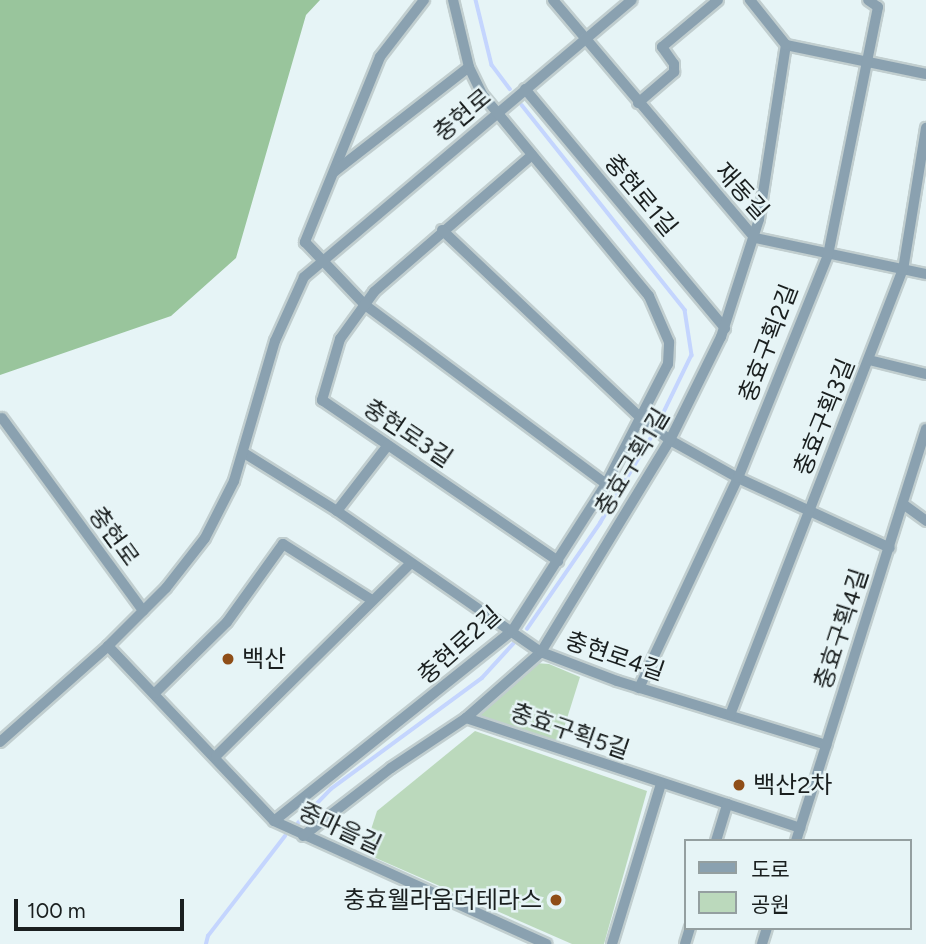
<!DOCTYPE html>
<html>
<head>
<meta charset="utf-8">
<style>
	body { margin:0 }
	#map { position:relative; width:926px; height:944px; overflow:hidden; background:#e6f4f6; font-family:Figtree,"Noto Sans KR",sans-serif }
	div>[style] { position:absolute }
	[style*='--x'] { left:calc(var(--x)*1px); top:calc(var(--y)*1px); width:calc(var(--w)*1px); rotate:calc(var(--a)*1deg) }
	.green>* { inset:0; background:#bbd9bc }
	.forest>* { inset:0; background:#99c59c }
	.stream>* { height:3.5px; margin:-1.75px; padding:0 1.75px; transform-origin:1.75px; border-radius:1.75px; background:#c4d5fe }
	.roads { filter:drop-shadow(2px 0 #c1cecf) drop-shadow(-2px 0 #c1cecf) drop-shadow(0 2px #c1cecf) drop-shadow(0 -2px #c1cecf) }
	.minor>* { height:10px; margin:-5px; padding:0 5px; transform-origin:5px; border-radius:5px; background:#8aa1b0 }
	.dots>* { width:19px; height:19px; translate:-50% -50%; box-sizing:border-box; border:4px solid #e6f4f6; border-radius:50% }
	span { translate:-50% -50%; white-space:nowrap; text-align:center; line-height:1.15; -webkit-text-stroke:5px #e6f4f6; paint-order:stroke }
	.street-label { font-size:24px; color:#1a1f1f }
	.poi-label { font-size:24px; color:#1a1f1f }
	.left { translate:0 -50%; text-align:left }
	.right { translate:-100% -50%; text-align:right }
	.legend { position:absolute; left:684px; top:839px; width:228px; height:91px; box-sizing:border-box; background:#e6f4f6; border:2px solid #949fa0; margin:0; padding:9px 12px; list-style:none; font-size:21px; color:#1a1f1f }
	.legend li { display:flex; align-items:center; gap:14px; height:35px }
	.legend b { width:35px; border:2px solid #949fa0 }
	.scale { position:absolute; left:14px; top:899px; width:170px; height:32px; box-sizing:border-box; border:4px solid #1a1f1f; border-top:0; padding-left:9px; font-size:21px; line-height:24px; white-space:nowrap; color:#1a1f1f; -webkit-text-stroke:5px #e6f4f6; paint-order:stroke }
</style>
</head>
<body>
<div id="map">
	<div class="green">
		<i style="clip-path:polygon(535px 663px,549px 664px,580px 677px,559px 744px,478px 716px)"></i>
		<i style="clip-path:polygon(475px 731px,647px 791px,604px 944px,572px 944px,371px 856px,366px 845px,377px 811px)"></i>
	</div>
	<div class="forest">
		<i style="clip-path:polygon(0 0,320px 0,306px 15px,236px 258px,171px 316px,0 375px)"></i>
	</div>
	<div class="stream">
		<i style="--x:476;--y:0;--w:67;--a:76.2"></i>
		<i style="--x:492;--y:65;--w:30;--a:53"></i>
		<i style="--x:522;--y:105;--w:262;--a:51.5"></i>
		<i style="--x:685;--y:310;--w:46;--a:81.2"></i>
		<i style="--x:692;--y:355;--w:76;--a:115.9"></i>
		<i style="--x:527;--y:629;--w:129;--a:-55.4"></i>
		<i style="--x:600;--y:523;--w:98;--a:-59.2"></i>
		<i style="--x:298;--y:823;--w:47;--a:-45.9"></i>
		<i style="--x:331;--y:789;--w:187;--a:-36.3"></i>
		<i style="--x:482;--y:678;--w:47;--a:-47.6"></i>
		<i style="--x:206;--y:944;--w:8;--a:-76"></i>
		<i style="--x:208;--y:936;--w:126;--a:-52.4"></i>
	</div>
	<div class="roads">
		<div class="minor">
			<i style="--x:424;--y:0;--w:72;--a:127.7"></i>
			<i style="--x:380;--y:57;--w:200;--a:112.1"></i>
			<i style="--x:305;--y:242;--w:87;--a:46.4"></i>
			<i style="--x:365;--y:305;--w:300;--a:36.6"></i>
			<i style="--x:553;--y:0;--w:312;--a:49.7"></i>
			<i style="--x:755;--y:238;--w:175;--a:11.9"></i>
			<i style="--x:786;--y:45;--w:143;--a:11.7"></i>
			<i style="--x:525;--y:89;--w:312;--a:50.1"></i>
			<i style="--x:638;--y:103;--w:48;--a:-40.7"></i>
			<i style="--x:674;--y:72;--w:8;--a:-90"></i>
			<i style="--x:674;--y:64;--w:21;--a:-125"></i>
			<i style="--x:662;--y:47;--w:73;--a:-40"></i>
			<i style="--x:532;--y:155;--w:209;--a:139.1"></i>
			<i style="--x:374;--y:292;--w:58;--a:125.9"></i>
			<i style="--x:340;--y:339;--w:64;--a:106.4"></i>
			<i style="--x:322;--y:400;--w:286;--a:34.3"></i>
			<i style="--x:334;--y:172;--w:171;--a:-37.9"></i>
			<i style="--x:442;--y:230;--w:275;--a:43.4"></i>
			<i style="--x:642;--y:419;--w:35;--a:37"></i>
			<i style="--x:670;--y:440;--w:78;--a:29.2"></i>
			<i style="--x:738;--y:478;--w:167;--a:24.7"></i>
			<i style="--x:869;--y:360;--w:59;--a:13.8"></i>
			<i style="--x:2;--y:418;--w:239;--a:53.8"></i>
			<i style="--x:244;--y:453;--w:110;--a:31.9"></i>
			<i style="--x:337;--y:511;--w:248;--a:34.7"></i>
			<i style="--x:541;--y:652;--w:81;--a:20.9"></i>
			<i style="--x:617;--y:681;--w:219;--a:17"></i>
			<i style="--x:903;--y:504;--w:29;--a:36"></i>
			<i style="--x:337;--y:511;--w:83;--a:-52.3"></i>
			<i style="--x:108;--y:646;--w:241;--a:46.5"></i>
			<i style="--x:274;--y:821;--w:299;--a:24.3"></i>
			<i style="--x:639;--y:688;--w:232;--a:-64.8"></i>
			<i style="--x:738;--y:478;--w:240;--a:-68"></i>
			<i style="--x:828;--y:255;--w:253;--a:-78.6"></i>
			<i style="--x:878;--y:7;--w:12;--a:-145"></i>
			<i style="--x:155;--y:693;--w:101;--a:-44.6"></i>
			<i style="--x:227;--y:622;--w:96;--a:-54.3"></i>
			<i style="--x:283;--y:544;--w:105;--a:32.2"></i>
			<i style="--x:730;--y:715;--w:477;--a:-68.8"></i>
			<i style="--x:903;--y:270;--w:144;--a:-80.8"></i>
			<i style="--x:466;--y:718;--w:352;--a:18.2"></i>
			<i style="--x:0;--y:742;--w:144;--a:-41.6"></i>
			<i style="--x:108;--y:646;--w:82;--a:-45"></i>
			<i style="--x:166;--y:588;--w:63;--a:-52"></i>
			<i style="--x:205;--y:538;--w:64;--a:-63"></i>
			<i style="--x:234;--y:481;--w:146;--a:-73.7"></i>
			<i style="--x:275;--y:341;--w:70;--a:-65.6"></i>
			<i style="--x:304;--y:277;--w:429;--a:-40.2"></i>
			<i style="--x:216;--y:756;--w:274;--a:-44.7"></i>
			<i style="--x:274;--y:821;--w:305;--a:-38.6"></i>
			<i style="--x:512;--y:631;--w:174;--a:-57.4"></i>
			<i style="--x:606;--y:484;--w:135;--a:-62.7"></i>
			<i style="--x:668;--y:364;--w:22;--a:-87"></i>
			<i style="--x:669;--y:342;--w:50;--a:-113.5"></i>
			<i style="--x:649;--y:296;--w:262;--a:-129.6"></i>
			<i style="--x:482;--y:94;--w:30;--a:-116"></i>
			<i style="--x:469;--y:67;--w:69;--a:-103.4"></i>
			<i style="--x:303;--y:836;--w:111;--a:-37.7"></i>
			<i style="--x:391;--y:768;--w:90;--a:-33.7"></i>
			<i style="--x:466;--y:718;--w:100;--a:-41.3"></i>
			<i style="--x:541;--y:652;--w:248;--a:-58.7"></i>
			<i style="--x:670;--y:440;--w:115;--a:-63.7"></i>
			<i style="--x:721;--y:337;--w:124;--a:-72.1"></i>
			<i style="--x:759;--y:219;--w:176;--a:-81.2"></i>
			<i style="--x:786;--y:45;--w:58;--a:-128.7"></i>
			<i style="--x:716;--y:841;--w:39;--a:-73"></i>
			<i style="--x:796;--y:841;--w:432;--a:-72.5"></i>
			<i style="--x:612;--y:944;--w:167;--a:-73"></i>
			<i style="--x:685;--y:944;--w:17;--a:-73"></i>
			<i style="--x:762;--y:944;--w:17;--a:-73"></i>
		</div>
	</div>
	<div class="dots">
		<i style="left:228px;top:659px;background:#8f4e18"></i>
		<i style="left:739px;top:785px;background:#8f4e18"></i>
		<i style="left:556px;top:900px;background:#8f4e18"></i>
	</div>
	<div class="street-label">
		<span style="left:462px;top:115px;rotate:-40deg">충현로</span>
		<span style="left:742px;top:191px;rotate:48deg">재동길</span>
		<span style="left:641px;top:195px;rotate:50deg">충현로1길</span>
		<span style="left:768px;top:343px;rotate:-69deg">충효구획2길</span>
		<span style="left:824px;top:417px;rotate:-68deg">충효구획3길</span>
		<span style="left:408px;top:433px;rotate:34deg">충현로3길</span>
		<span style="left:632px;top:462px;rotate:-59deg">충효구획1길</span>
		<span style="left:114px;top:536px;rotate:54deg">충현로</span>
		<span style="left:841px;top:629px;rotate:-72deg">충효구획4길</span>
		<span style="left:459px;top:645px;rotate:-42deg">충현로2길</span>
		<span style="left:615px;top:656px;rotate:19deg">충현로4길</span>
		<span style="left:570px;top:731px;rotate:19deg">충효구획5길</span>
		<span style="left:340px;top:828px;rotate:25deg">중마을길</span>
	</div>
	<div class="poi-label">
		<span class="left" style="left:242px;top:659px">백산</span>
		<span class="left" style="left:753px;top:785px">백산2차</span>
		<span class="right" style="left:542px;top:900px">충효웰라움더테라스</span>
	</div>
	<ul class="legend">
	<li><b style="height:9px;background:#8aa1b0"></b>도로</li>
	<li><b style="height:19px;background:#bbd9bc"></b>공원</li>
	</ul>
	<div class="scale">100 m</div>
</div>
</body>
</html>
